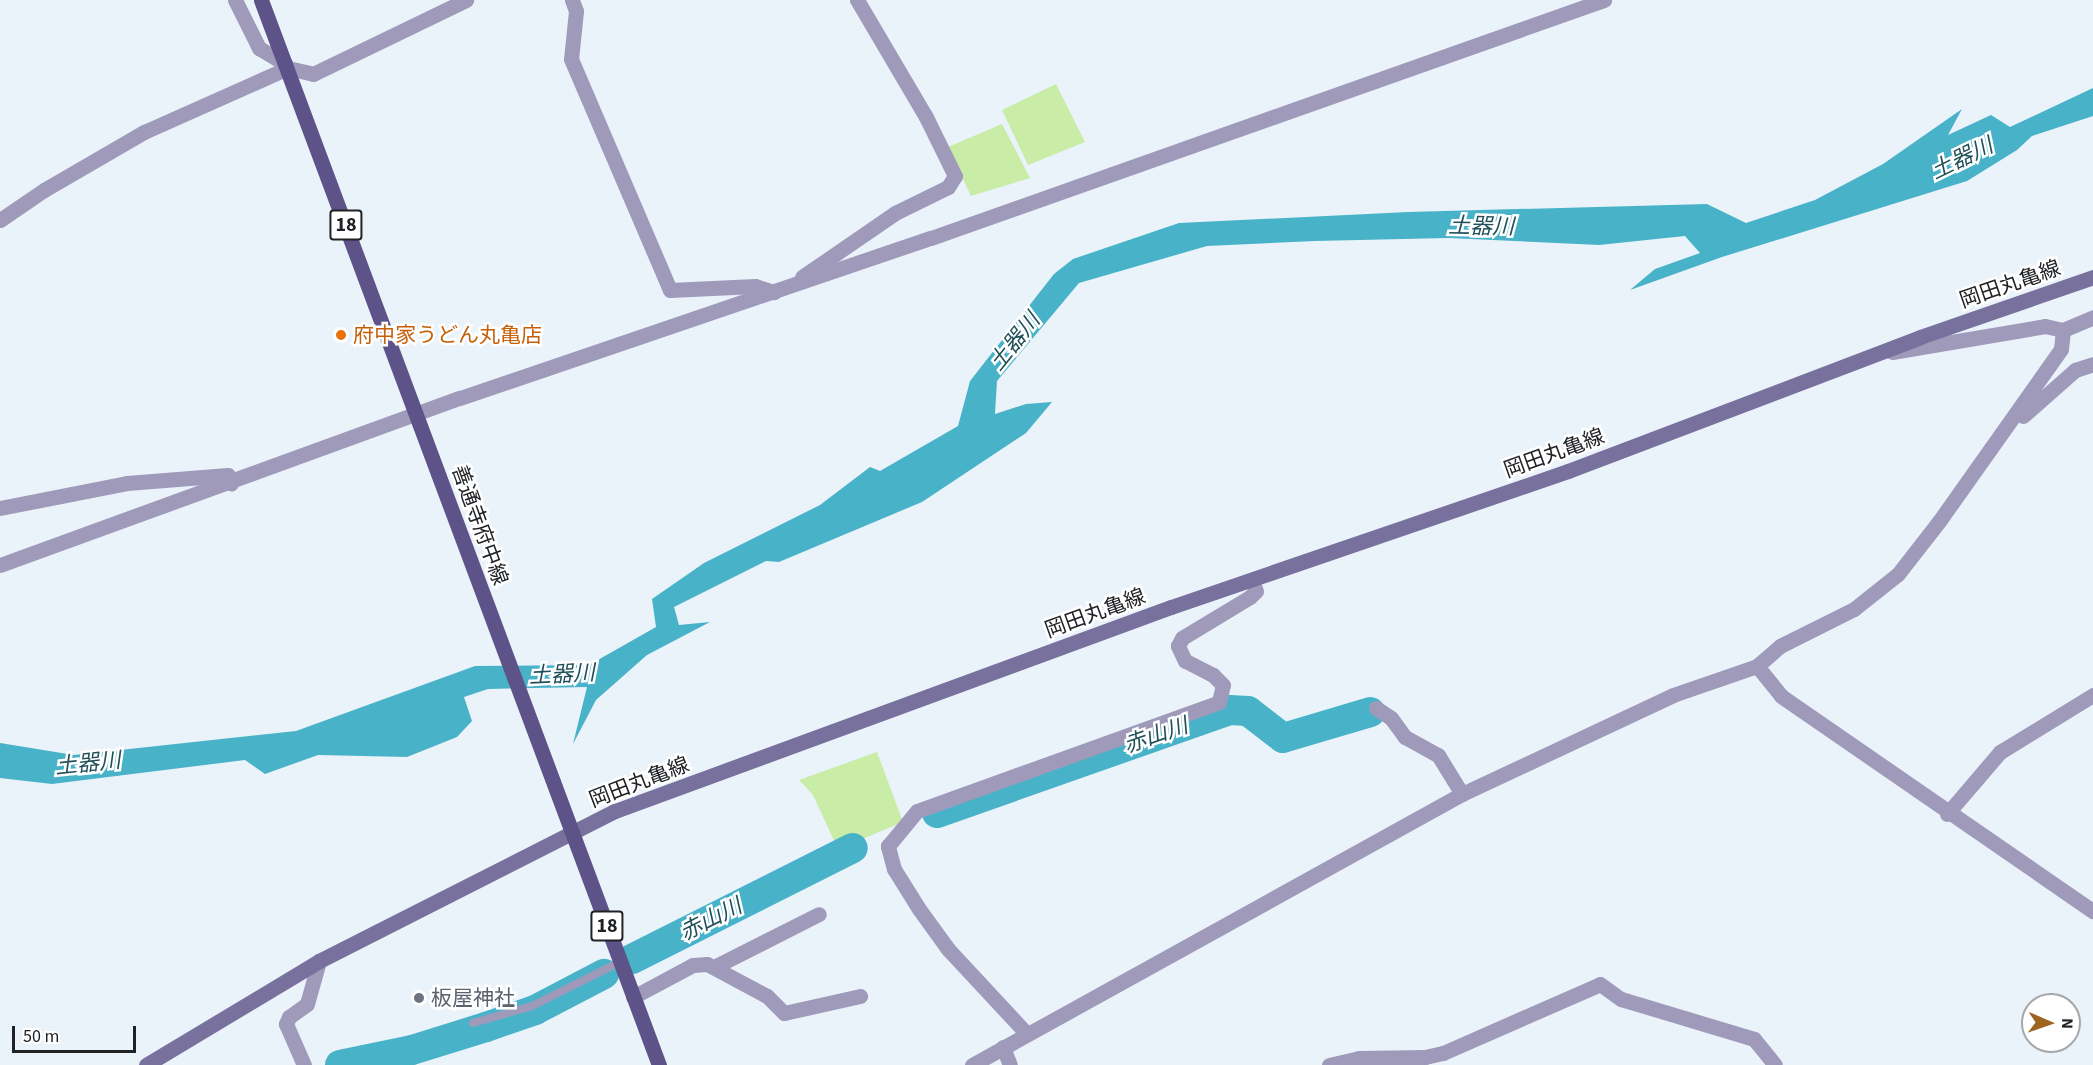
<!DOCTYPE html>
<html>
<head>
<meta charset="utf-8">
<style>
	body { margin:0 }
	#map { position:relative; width:2093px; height:1065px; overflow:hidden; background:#eaf2fa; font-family:"Source Sans 3","Noto Sans JP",sans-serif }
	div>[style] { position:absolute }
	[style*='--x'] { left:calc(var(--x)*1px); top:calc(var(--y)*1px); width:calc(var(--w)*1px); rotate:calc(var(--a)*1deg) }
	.green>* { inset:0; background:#c9eca7 }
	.water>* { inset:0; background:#48b3c8 }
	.river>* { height:30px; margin:-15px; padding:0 15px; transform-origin:15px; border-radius:15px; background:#48b3c8 }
	.service>* { height:8px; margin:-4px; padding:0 4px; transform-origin:4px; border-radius:4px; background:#9f9aba }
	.minor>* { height:15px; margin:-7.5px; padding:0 7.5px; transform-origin:7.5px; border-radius:7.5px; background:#9f9aba }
	.secondary>* { height:15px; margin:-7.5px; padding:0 7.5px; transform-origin:7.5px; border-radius:7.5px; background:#78719d }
	.primary>* { height:15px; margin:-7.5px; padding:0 7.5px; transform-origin:7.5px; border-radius:7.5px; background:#5e5388 }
	.dots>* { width:16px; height:16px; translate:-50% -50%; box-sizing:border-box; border:3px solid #fff; border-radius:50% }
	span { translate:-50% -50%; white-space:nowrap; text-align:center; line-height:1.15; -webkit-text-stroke:5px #fff; paint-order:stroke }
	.shield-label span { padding:2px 4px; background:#fff; border:2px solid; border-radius:4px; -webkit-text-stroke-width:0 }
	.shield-label { font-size:20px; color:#202225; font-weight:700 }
	.street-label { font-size:21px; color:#202225 }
	.food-label { font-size:21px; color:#c56008 }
	.left { translate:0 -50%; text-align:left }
	.worship-label { font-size:21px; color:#5b616d }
	.water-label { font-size:22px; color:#215059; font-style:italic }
	.north { position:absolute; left:2021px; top:993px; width:60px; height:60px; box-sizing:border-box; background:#fff; border:2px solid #a6a7a8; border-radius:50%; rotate:92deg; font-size:16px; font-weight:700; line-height:24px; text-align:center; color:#202225 }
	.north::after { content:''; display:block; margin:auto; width:21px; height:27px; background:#9d6520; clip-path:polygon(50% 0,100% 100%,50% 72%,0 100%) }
	.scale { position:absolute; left:12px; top:1026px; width:124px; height:27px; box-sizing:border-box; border:3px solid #202225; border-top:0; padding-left:8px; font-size:18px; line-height:21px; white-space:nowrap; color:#202225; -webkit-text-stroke:4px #fff; paint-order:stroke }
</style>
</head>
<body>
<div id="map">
	<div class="green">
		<i style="clip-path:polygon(1056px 84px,1085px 142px,1028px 165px,1002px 110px)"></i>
		<i style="clip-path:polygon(1002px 124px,1030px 178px,971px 196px,948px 147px)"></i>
		<i style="clip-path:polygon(877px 752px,903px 822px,838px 849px,813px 795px,799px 780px)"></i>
	</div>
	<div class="water">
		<i style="clip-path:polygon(2093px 88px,2093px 116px,2032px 136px,2017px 150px,1967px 181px,1722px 257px,1630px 290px,1655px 269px,1700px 253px,1685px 236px,1599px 245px,1448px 238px,1315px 241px,1207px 246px,1079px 283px,997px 381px,995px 414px,1026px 404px,1052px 402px,1026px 433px,922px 502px,779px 562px,766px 561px,674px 607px,679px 625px,710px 622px,647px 655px,596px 700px,573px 744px,587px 687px,488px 689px,464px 697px,472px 721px,457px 737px,407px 757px,318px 755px,265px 774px,245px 760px,52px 784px,0 778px,0 743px,74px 755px,296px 731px,475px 666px,589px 665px,656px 627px,652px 599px,704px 563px,820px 505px,870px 467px,880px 471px,958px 426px,970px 381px,1054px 274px,1073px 259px,1179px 223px,1408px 212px,1707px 204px,1746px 223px,1815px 200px,1883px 164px,1962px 109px,1948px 135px,1991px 115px,2010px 127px)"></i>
	</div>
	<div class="river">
		<i style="--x:937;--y:813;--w:310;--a:-19.4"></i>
		<i style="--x:1229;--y:710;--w:19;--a:3"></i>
		<i style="--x:1248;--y:711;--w:44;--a:37.6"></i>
		<i style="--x:1283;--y:738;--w:91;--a:-16.6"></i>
		<i style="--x:632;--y:959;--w:247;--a:-26.7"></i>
		<i style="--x:340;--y:1065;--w:74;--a:-11.8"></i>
		<i style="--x:412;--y:1050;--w:77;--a:-17.3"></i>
		<i style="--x:486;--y:1027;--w:52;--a:-19.1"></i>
		<i style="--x:535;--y:1010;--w:78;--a:-27.6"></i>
	</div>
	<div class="service">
		<i style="--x:473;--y:1023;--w:61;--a:-16.1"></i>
		<i style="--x:532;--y:1006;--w:98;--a:-26.6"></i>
	</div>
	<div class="minor">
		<i style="--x:235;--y:0;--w:54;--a:63.4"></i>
		<i style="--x:259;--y:48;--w:31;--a:31"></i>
		<i style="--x:572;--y:0;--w:12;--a:70"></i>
		<i style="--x:576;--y:11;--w:48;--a:95.9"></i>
		<i style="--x:571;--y:59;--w:251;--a:66.8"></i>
		<i style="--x:670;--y:290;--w:85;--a:-2.7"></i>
		<i style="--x:755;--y:286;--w:20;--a:18"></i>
		<i style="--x:0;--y:220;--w:53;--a:-34.3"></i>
		<i style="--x:44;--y:190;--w:116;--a:-30.1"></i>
		<i style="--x:144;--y:132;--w:158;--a:-24"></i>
		<i style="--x:288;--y:68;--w:26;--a:13"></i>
		<i style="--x:313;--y:74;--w:170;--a:-25.8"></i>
		<i style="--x:802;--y:277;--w:113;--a:-34.5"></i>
		<i style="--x:895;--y:213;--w:59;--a:-26.1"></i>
		<i style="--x:948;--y:187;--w:13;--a:-58"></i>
		<i style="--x:955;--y:176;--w:66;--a:-116.2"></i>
		<i style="--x:926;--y:117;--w:136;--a:-120.5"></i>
		<i style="--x:1892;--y:352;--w:155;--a:-9.6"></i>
		<i style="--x:2045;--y:326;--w:18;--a:13"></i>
		<i style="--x:2023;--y:416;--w:69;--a:-41.5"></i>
		<i style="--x:2075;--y:370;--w:19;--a:-18"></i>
		<i style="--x:0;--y:508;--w:129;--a:-11.1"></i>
		<i style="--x:127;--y:483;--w:101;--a:-4.5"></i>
		<i style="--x:228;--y:475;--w:9;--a:69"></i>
		<i style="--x:0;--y:565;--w:489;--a:-20"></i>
		<i style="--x:460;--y:398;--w:497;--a:-18.8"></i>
		<i style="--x:931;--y:238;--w:714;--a:-19.48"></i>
		<i style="--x:1757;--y:666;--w:38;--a:51"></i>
		<i style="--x:1781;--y:696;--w:379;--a:34.6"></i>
		<i style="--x:1376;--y:708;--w:18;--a:34"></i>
		<i style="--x:1391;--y:718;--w:24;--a:54"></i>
		<i style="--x:1405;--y:737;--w:38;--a:29"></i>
		<i style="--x:1438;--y:755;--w:46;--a:58.4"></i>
		<i style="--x:1947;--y:814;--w:82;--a:-49.5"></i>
		<i style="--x:2000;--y:752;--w:109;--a:-31.5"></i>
		<i style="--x:716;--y:966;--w:115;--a:-26.8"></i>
		<i style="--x:633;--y:997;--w:68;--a:-28.1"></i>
		<i style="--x:693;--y:965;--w:14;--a:-4"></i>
		<i style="--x:707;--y:964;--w:68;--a:28.1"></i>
		<i style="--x:767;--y:996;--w:24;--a:45"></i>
		<i style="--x:784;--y:1013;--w:78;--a:-12.6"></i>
		<i style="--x:1027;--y:1034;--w:116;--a:-132.9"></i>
		<i style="--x:948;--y:949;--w:49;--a:-125.9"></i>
		<i style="--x:919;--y:909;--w:47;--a:-122"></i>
		<i style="--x:894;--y:869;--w:24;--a:-105"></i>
		<i style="--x:888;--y:846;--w:45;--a:-50.4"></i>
		<i style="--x:917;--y:811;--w:321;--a:-19.8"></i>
		<i style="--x:1219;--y:702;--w:17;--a:-77"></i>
		<i style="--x:1223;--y:685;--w:14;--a:-135"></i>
		<i style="--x:1213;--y:675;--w:31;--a:-153"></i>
		<i style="--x:1185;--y:661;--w:17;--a:-115"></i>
		<i style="--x:1178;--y:646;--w:9;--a:-63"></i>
		<i style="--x:1182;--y:638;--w:79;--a:-31.1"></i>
		<i style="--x:1250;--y:597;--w:8;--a:-45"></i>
		<i style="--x:1256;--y:591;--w:12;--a:-110"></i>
		<i style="--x:1003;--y:1047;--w:19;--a:69"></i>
		<i style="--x:304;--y:1065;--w:45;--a:-113.7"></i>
		<i style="--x:286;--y:1024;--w:8;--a:-67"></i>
		<i style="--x:289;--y:1017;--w:22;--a:-36"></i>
		<i style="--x:307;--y:1004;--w:45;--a:-74.4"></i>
		<i style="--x:972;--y:1065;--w:560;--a:-28.95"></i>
		<i style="--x:1462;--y:794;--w:233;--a:-25.1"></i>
		<i style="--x:1673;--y:695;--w:89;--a:-19"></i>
		<i style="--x:1757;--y:666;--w:30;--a:-41"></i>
		<i style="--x:1780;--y:646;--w:83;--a:-26.6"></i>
		<i style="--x:1854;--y:609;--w:56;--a:-38.5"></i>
		<i style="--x:1898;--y:574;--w:68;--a:-52.1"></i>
		<i style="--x:1940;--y:520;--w:209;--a:-54.7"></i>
		<i style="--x:2061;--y:349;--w:19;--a:-84"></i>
		<i style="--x:2063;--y:330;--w:33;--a:-23"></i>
		<i style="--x:1329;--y:1065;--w:31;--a:-13"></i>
		<i style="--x:1359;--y:1058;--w:66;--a:-0.9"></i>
		<i style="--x:1425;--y:1057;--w:18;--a:-13"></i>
		<i style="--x:1443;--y:1053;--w:171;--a:-23.7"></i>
		<i style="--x:1600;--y:984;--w:26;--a:36"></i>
		<i style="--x:1621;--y:999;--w:139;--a:16.7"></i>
		<i style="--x:1754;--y:1039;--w:33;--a:51"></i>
	</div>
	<div class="secondary">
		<i style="--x:146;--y:1065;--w:202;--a:-31"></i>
		<i style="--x:319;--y:961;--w:332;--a:-26.9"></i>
		<i style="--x:615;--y:811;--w:592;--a:-20.15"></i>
		<i style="--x:1171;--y:607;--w:420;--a:-18.9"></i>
		<i style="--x:1568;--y:471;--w:377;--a:-20.8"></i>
		<i style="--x:1920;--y:337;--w:183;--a:-19.1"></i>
	</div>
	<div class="primary">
		<i style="--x:261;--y:0;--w:1137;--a:69.51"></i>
	</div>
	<div class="dots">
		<i style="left:341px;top:335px;background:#e8710a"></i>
		<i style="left:419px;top:998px;background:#6b7280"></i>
	</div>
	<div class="shield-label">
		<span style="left:346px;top:225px">18</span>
		<span style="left:607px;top:926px">18</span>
	</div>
	<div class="street-label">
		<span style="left:2010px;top:284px;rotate:-19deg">岡田丸亀線</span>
		<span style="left:1554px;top:453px;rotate:-20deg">岡田丸亀線</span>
		<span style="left:480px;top:525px;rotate:70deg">善通寺府中線</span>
		<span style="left:1095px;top:613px;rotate:-20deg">岡田丸亀線</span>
		<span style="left:639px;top:782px;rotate:-21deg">岡田丸亀線</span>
	</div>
	<div class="food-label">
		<span class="left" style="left:353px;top:335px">府中家うどん丸亀店</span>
	</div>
	<div class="worship-label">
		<span class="left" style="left:431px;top:998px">板屋神社</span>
	</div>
	<div class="water-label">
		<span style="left:1962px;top:159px;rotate:-26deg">土器川</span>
		<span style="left:1481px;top:227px;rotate:1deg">土器川</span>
		<span style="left:1015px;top:342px;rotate:-51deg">土器川</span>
		<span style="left:562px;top:675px;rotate:-3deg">土器川</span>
		<span style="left:1156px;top:736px;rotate:-19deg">赤山川</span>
		<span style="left:88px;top:764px;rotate:-6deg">土器川</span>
		<span style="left:711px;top:920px;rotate:-27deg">赤山川</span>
	</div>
	<div class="north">N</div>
	<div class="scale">50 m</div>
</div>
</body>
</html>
